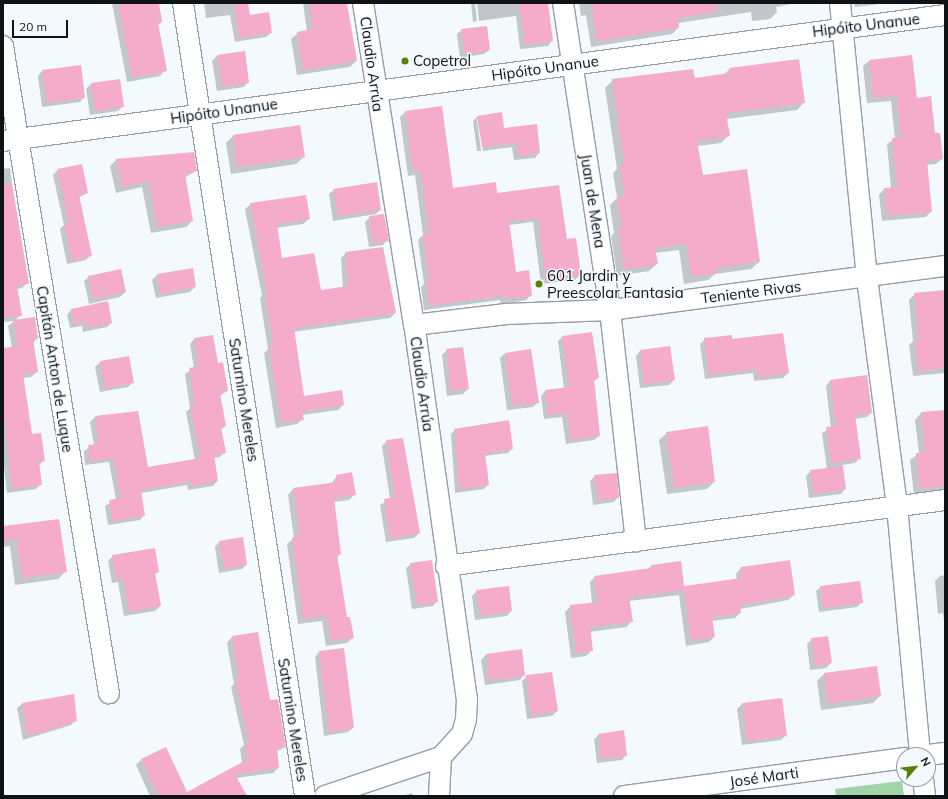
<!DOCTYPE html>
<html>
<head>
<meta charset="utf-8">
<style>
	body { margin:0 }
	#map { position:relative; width:948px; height:799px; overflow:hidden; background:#f4f9fe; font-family:Mulish,sans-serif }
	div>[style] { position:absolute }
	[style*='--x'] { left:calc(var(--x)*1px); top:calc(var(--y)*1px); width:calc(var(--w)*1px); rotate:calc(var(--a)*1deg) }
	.green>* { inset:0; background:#a1d4a7 }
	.shadow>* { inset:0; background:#0003 }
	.building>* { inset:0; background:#f5accb }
	.roads { filter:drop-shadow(1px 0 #959da5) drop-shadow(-1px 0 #959da5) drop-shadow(0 1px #959da5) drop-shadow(0 -1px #959da5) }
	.street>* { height:20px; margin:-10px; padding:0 10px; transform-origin:10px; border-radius:10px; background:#fff }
	.dots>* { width:11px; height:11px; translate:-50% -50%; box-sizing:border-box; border:2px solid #f4f9fe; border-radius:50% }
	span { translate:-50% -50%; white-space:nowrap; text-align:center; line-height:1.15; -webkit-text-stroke:3px #f4f9fe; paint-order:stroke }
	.street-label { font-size:15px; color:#101316 }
	.poi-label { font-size:15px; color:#101316 }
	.left { translate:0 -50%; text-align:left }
	.frame { position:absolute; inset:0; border:4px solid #101316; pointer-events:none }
	.north { position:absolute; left:896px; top:747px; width:40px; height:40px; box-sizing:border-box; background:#f4f9fe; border:1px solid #999da1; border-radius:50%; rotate:62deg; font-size:11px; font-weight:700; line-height:16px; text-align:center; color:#101316 }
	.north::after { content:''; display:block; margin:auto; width:14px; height:18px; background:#577f00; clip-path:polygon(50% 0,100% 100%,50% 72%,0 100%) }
	.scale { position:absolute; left:12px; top:20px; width:56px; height:18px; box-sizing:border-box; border:2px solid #101316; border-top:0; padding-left:5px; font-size:12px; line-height:14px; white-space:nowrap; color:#101316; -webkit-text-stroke:3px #f4f9fe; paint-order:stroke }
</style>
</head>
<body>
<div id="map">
	<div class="green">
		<i style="clip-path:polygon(902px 781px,904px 796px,836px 796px,835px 789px)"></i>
	</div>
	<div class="shadow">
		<i style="clip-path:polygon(112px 3px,158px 3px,161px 22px,157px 26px,165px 70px,160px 76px,127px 82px)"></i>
		<i style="clip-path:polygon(204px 3px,247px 3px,249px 16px,271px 33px,266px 37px,235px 42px,230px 15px,206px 18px)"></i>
		<i style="clip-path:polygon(303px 3px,346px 3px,356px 61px,350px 67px,297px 75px,291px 39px,298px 33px,307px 31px)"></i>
		<i style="clip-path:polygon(471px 3px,475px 3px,477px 21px,473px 22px)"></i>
		<i style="clip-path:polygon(477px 3px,547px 3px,552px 41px,548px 46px,520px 49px,516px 16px,479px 21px)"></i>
		<i style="clip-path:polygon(579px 3px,796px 3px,776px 7px,777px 12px,770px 19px,752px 21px,751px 12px,678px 23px,678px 28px,672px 34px,591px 47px,586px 15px,581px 16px)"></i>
		<i style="clip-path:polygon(854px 3px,888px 3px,855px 7px)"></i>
		<i style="clip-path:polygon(462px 30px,489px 50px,484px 54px,460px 58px,457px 34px)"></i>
		<i style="clip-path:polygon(244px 52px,248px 82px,244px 87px,217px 91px,212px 61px,217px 56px)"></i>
		<i style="clip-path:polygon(911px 56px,916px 99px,934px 135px,942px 159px,936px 164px,927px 165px,931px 211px,926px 217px,882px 221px,879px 195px,884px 189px,891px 188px,887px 144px,895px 139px,891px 101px,867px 103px,863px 66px,869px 61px)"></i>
		<i style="clip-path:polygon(730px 69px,804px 102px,797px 110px,726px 119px,729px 135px,721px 143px,697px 146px,702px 176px,759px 262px,751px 269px,715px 274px,708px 280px,684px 284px,679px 250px,655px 253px,657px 264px,649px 271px,617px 276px,611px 236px,614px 233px,610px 205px,617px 198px,613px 173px,617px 169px,605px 88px,613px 80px,694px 80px,723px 75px)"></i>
		<i style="clip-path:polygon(42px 71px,84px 97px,80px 102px,42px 107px,38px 76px)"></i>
		<i style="clip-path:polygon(119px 80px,123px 106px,118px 111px,90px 115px,86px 89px,91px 84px)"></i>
		<i style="clip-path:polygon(405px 112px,452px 189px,496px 194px,558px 186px,566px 241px,580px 275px,575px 280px,541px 284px,533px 222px,509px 225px,515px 273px,531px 295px,526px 300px,501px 304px,500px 300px,424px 310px,421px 287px,424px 284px,418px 240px,423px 235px,415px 175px,408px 176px,400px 117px)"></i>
		<i style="clip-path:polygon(478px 116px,503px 129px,539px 153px,535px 158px,514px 160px,512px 147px,483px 151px,479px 119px,477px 119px,481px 151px,477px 151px,473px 121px)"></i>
		<i style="clip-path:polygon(233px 136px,304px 157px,296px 164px,231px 174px,226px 143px)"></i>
		<i style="clip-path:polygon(116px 160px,196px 171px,184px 178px,192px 221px,186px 227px,151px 233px,142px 187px,116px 193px,110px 166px)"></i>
		<i style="clip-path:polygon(10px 168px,22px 265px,27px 283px,22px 288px,17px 289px,20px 315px,15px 321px,37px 338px,33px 343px,37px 372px,31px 377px,22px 378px,31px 435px,43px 461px,38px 466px,41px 484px,36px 489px,7px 493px,3px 458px,3px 349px,12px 348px,8px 326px,14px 321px,3px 322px,3px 169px)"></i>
		<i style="clip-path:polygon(58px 170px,87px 193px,78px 198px,91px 255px,86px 260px,67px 264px,60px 229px,64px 225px,53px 175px)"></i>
		<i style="clip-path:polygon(334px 190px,380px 210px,376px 214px,333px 221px,329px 194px)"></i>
		<i style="clip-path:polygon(251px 204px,309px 219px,303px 224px,276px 228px,281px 259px,320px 291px,343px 288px,341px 258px,346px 253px,395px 313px,390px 318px,293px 332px,303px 397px,343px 405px,338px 410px,302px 415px,303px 419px,297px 424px,276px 428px,264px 353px,268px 349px,260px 298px,262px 296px,245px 209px)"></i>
		<i style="clip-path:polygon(370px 217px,387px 240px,383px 245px,369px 247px,365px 222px)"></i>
		<i style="clip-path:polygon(192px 269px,195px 287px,190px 292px,156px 298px,152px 280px,157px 275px)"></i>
		<i style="clip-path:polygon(89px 277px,125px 292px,120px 297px,89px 304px,84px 281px)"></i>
		<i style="clip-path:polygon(945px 291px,945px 373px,913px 376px,909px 345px,913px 341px,909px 300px,915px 294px)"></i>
		<i style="clip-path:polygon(71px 310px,111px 323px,107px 327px,83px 332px,82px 326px,70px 328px,67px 315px)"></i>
		<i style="clip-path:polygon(562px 337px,598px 378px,593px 382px,599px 436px,594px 440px,566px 444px,562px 417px,544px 419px,541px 396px,545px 391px,564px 389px,558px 341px)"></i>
		<i style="clip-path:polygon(194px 339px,217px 364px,227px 391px,220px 396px,225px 426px,221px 430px,224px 453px,220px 457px,213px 458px,217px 481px,213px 486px,188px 490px,187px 485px,141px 493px,144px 515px,140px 520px,108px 525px,105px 506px,116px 500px,109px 462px,85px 465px,84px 451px,94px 445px,90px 422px,95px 417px,138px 412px,147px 468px,195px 460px,186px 412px,190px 408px,185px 374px,194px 368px,190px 344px)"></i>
		<i style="clip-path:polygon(705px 339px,788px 373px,783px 378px,754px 381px,753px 373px,705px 379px,700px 344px)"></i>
		<i style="clip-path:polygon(447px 350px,468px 389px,463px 394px,447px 396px,442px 355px)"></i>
		<i style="clip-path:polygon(640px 351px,674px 380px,669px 385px,640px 388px,636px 356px)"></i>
		<i style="clip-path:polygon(505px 353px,538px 402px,533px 407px,507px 410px,500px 358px)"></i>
		<i style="clip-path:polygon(128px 357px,133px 382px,128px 387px,100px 392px,95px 367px,100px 362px)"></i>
		<i style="clip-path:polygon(830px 381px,871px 413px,867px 417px,855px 419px,860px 458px,855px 463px,842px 465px,845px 489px,841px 494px,809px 498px,806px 476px,811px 471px,827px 469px,822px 433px,831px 428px,826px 386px)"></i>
		<i style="clip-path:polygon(945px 411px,945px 491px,914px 495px,910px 460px,919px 453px,915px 420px,921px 413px)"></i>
		<i style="clip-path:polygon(508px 421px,512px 449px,508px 453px,484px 456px,488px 485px,484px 489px,455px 493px,451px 434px,455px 430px)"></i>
		<i style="clip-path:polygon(667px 433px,714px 482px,707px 489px,667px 494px,659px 440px)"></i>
		<i style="clip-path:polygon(387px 441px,419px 533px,414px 538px,386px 542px,380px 505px,390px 499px,382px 446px)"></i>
		<i style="clip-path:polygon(337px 476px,355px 494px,349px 500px,334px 502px,340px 554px,337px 558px,346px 618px,353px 637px,347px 643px,326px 646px,322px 621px,298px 624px,287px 544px,294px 538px,288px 495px,293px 489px,331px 484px)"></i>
		<i style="clip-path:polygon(595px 476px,618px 497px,614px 502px,593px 505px,590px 481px)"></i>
		<i style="clip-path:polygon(3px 527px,65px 572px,58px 579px,15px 585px,10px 546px,3px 547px)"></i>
		<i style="clip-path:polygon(219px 542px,246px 565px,242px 569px,219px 573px,215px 547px)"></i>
		<i style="clip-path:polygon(113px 556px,158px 572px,154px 575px,160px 606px,155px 611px,124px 616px,118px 582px,112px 583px,108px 561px)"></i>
		<i style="clip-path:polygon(411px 564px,437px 601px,433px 606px,412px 609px,406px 568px)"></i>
		<i style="clip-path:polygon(651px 566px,684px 587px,737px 580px,736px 574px,741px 568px,794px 595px,788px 600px,740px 609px,740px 613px,735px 618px,712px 621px,714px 637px,709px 642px,686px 646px,679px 595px,629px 601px,632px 621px,626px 627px,589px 632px,592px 650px,586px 656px,571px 658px,565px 612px,571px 606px,592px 604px,590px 582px,595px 577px,647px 570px)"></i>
		<i style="clip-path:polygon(945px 575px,945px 630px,943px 613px,938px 614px,935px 581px,940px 576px)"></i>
		<i style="clip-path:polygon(821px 587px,862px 602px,857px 607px,819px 612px,816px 591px)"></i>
		<i style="clip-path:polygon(477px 591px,511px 611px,507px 616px,475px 620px,472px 596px)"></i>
		<i style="clip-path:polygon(257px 633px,270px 701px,285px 747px,276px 752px,278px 768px,273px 773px,236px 778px,243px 796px,150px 796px,136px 765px,141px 760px,187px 793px,242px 763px,240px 749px,244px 745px,231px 687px,234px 684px,227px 643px,232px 637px)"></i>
		<i style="clip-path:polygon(812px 639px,831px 663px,826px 668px,810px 670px,807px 644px)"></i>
		<i style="clip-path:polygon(521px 650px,524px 675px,520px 680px,485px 685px,481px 660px,486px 655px)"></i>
		<i style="clip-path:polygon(319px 652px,353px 728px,348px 732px,324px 736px,315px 657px)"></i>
		<i style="clip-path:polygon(824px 674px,880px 696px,873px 703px,821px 710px,817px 681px)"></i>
		<i style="clip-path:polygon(527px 676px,557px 711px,552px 716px,527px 719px,522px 681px)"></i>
		<i style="clip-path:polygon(781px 699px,786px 735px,781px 740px,742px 745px,737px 709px,742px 704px)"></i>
		<i style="clip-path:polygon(22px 704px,76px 720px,71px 725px,23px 740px,17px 708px)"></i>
		<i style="clip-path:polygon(599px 735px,626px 755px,622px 760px,597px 763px,594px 739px)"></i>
		<i style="clip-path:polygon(412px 793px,413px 796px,403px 796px)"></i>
	</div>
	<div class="building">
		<i style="clip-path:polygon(118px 3px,159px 3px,162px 22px,158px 23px,167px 71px,132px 77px)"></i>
		<i style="clip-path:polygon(234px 3px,248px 3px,250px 15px,269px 12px,272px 33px,239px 38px)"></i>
		<i style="clip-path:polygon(309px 3px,347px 3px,357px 61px,303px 70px,297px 32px,313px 29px)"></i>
		<i style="clip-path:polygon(519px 3px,548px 3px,553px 41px,525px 45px)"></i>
		<i style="clip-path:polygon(591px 3px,716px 3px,717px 12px,678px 18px,679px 28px,597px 41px)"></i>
		<i style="clip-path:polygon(487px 26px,490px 50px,465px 54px,461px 29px)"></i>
		<i style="clip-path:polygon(245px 51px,249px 83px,222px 87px,217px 55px)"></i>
		<i style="clip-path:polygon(912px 55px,917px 98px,931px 96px,935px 133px,940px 133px,943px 159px,927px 161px,932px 212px,887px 216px,884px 188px,897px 187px,892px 138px,901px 137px,897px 96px,873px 98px,869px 60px)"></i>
		<i style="clip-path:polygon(799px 59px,805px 103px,726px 113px,730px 136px,697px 141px,703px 175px,747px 169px,760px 262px,716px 268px,717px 273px,691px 277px,686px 243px,655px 248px,658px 264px,624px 269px,618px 228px,622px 227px,617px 197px,624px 196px,620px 165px,624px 164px,612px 79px,693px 69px,695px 78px,730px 73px,729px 68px)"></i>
		<i style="clip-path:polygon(81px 65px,85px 98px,47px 103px,42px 70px)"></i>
		<i style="clip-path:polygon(120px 79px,124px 107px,95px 111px,91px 83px)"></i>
		<i style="clip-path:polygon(442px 106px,453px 188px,496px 182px,497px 193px,559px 185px,567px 239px,576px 238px,581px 275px,546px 280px,538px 218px,509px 221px,516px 272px,529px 270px,532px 296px,506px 299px,505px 295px,429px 306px,426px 281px,429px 280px,423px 234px,429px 233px,420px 170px,413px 171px,405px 111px)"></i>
		<i style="clip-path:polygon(502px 112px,504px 128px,537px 124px,540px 153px,519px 156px,517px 143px,482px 147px,477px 116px)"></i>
		<i style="clip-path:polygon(300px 125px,305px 157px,237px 167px,233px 135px)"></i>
		<i style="clip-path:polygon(194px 152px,197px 171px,185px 174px,193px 221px,157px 227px,149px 181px,122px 187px,116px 159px)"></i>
		<i style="clip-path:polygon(82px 164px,88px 193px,79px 195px,92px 256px,72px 260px,64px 224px,69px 223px,57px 169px)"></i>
		<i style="clip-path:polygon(377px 182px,381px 210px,338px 216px,333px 189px)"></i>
		<i style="clip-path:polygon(3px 184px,12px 184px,29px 284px,17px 285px,22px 316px,3px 318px)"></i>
		<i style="clip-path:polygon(306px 195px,310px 219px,277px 224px,282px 258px,314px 253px,321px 290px,348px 286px,345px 252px,383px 247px,396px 313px,294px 328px,304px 396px,342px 390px,344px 405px,302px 411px,304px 420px,281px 423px,269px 346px,273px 346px,265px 292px,267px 292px,250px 203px)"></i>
		<i style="clip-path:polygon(384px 214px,389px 241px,373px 243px,369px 216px)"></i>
		<i style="clip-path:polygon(193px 268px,196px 287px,160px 294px,157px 274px)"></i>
		<i style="clip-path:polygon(121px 269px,126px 292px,93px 299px,88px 276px)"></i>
		<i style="clip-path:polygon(945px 290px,945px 368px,918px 371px,915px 339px,919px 338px,914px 293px)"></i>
		<i style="clip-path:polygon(108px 301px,112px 323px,88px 328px,86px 321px,74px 324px,71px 309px)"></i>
		<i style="clip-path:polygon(35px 317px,38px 339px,33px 339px,38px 372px,23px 374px,32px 434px,41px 433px,45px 461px,39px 462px,42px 485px,12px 489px,3px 410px,3px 348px,17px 346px,13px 320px)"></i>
		<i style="clip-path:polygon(592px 332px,599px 378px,594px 379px,600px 436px,570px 440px,567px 413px,548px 415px,545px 390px,569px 387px,562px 336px)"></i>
		<i style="clip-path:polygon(783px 333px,789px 373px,758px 377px,757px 369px,709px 375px,704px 338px,732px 335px,732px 339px)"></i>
		<i style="clip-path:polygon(213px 335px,218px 363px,223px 362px,228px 391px,220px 393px,226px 426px,221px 427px,226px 453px,214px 455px,218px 481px,192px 486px,192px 481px,141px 490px,145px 516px,112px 521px,109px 500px,121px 498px,113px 458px,90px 461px,88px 445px,98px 444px,95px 416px,138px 411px,148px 467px,200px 458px,190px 406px,195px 406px,189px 368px,199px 366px,194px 338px)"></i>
		<i style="clip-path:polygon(670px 346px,675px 380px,644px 384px,640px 350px)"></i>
		<i style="clip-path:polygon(463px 347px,469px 389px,451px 391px,446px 349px)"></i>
		<i style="clip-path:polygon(531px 349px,539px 403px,512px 406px,505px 353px)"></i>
		<i style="clip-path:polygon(129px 356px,134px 383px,104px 388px,100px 361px)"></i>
		<i style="clip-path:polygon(867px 375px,872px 413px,855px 415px,861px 459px,831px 463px,826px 427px,836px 426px,830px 380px)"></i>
		<i style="clip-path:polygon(945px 410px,945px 486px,920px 489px,916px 453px,925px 452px,921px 412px)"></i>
		<i style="clip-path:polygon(509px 420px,513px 449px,485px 453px,489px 485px,459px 489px,454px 429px)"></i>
		<i style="clip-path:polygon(708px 426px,715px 482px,674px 488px,666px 432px)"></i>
		<i style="clip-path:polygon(403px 438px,420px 533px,390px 538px,384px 499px,395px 497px,386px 440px)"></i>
		<i style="clip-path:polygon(843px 466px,846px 489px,814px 494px,810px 470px)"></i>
		<i style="clip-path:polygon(352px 472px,356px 495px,334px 498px,341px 554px,337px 555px,347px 617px,350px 617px,354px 638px,331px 641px,327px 616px,303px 619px,292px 537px,300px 536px,293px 488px,337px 482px,336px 475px)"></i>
		<i style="clip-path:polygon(617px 473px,619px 498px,598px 500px,594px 475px)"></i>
		<i style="clip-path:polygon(59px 519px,67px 572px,22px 578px,17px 539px,3px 541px,3px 526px)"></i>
		<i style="clip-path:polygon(243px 537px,247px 565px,224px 569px,219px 541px)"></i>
		<i style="clip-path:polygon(155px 548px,159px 572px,155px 573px,161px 606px,129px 612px,123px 578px,116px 579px,112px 555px)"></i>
		<i style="clip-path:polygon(432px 560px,438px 602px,417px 605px,410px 563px)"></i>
		<i style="clip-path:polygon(790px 560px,795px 595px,740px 605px,741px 613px,712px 617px,715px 637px,691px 641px,684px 590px,629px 597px,633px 622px,590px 627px,593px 651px,576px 653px,570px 605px,598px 602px,594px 576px,651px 568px,651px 565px,681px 561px,684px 586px,742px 578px,741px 567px)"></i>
		<i style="clip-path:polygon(860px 581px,863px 603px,823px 608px,820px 586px)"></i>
		<i style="clip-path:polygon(509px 586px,512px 611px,480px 616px,476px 590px)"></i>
		<i style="clip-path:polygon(258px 632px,270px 700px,278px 699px,286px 747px,277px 748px,279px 768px,235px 774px,247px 796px,158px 796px,141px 759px,166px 747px,187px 792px,248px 759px,245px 742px,249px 742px,235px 681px,239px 680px,232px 636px)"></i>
		<i style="clip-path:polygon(828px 636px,832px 663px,815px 666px,811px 638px)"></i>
		<i style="clip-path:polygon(344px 648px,354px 728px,329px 732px,319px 651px)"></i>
		<i style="clip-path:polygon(522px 649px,525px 676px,489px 680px,486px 654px)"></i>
		<i style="clip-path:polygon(877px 666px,881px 696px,828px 704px,824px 673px)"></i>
		<i style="clip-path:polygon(552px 672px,558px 711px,531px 715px,526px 675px)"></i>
		<i style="clip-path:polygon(74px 694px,77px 721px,27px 736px,22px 703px)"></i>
		<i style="clip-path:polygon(782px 698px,787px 736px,747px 741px,742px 703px)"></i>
		<i style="clip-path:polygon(624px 730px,627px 756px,601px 759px,598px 734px)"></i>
	</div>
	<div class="roads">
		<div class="street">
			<i style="--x:183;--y:3;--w:802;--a:81.25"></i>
			<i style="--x:563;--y:3;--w:311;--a:81.3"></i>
			<i style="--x:610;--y:310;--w:233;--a:83.6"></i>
			<i style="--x:840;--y:3;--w:276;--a:84.4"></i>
			<i style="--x:867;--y:278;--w:230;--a:82.5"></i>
			<i style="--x:897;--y:506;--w:250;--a:84.7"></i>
			<i style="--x:3;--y:46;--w:656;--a:80.7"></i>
			<i style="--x:3;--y:141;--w:950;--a:-7.62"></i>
			<i style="--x:414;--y:325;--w:93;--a:-6.8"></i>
			<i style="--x:506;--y:314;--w:104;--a:-2.2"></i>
			<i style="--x:610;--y:310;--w:338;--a:-7.5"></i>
			<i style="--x:446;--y:566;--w:503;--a:-7.53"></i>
			<i style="--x:928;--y:755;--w:17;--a:-7"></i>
			<i style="--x:923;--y:779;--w:17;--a:83"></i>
			<i style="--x:325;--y:796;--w:122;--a:-18.6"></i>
			<i style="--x:441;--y:757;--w:31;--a:-48"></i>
			<i style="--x:462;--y:734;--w:16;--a:-75"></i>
			<i style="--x:466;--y:719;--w:19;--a:-87"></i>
			<i style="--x:467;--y:700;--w:379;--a:-98"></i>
			<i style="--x:414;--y:325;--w:326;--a:-99"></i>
			<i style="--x:439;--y:796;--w:39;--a:-87"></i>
			<i style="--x:624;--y:796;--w:283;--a:-7.7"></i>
		</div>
	</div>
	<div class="dots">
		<i style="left:405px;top:61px;background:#577f00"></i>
		<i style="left:539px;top:284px;background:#577f00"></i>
	</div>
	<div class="street-label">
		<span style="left:866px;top:25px;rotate:-7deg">Hipóito Unanue</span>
		<span style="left:372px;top:64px;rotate:82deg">Claudio Arrúa</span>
		<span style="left:545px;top:68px;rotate:-8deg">Hipóito Unanue</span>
		<span style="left:224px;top:111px;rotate:-8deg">Hipóito Unanue</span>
		<span style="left:593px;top:201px;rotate:81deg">Juan de Mena</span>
		<span style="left:751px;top:292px;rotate:-7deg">Teniente Rivas</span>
		<span style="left:55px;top:369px;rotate:81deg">Capitán Anton de Luque</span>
		<span style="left:422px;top:384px;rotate:82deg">Claudio Arrúa</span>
		<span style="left:244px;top:400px;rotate:81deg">Saturnino Mereles</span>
		<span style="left:293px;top:720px;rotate:81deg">Saturnino Mereles</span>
		<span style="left:764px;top:777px;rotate:-8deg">José Marti</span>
	</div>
	<div class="poi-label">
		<span class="left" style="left:413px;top:61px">Copetrol</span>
		<span class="left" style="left:547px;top:284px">601 Jardin y<br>Preescolar Fantasia</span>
	</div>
	<div class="frame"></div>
	<div class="north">N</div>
	<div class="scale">20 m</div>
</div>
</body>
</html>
